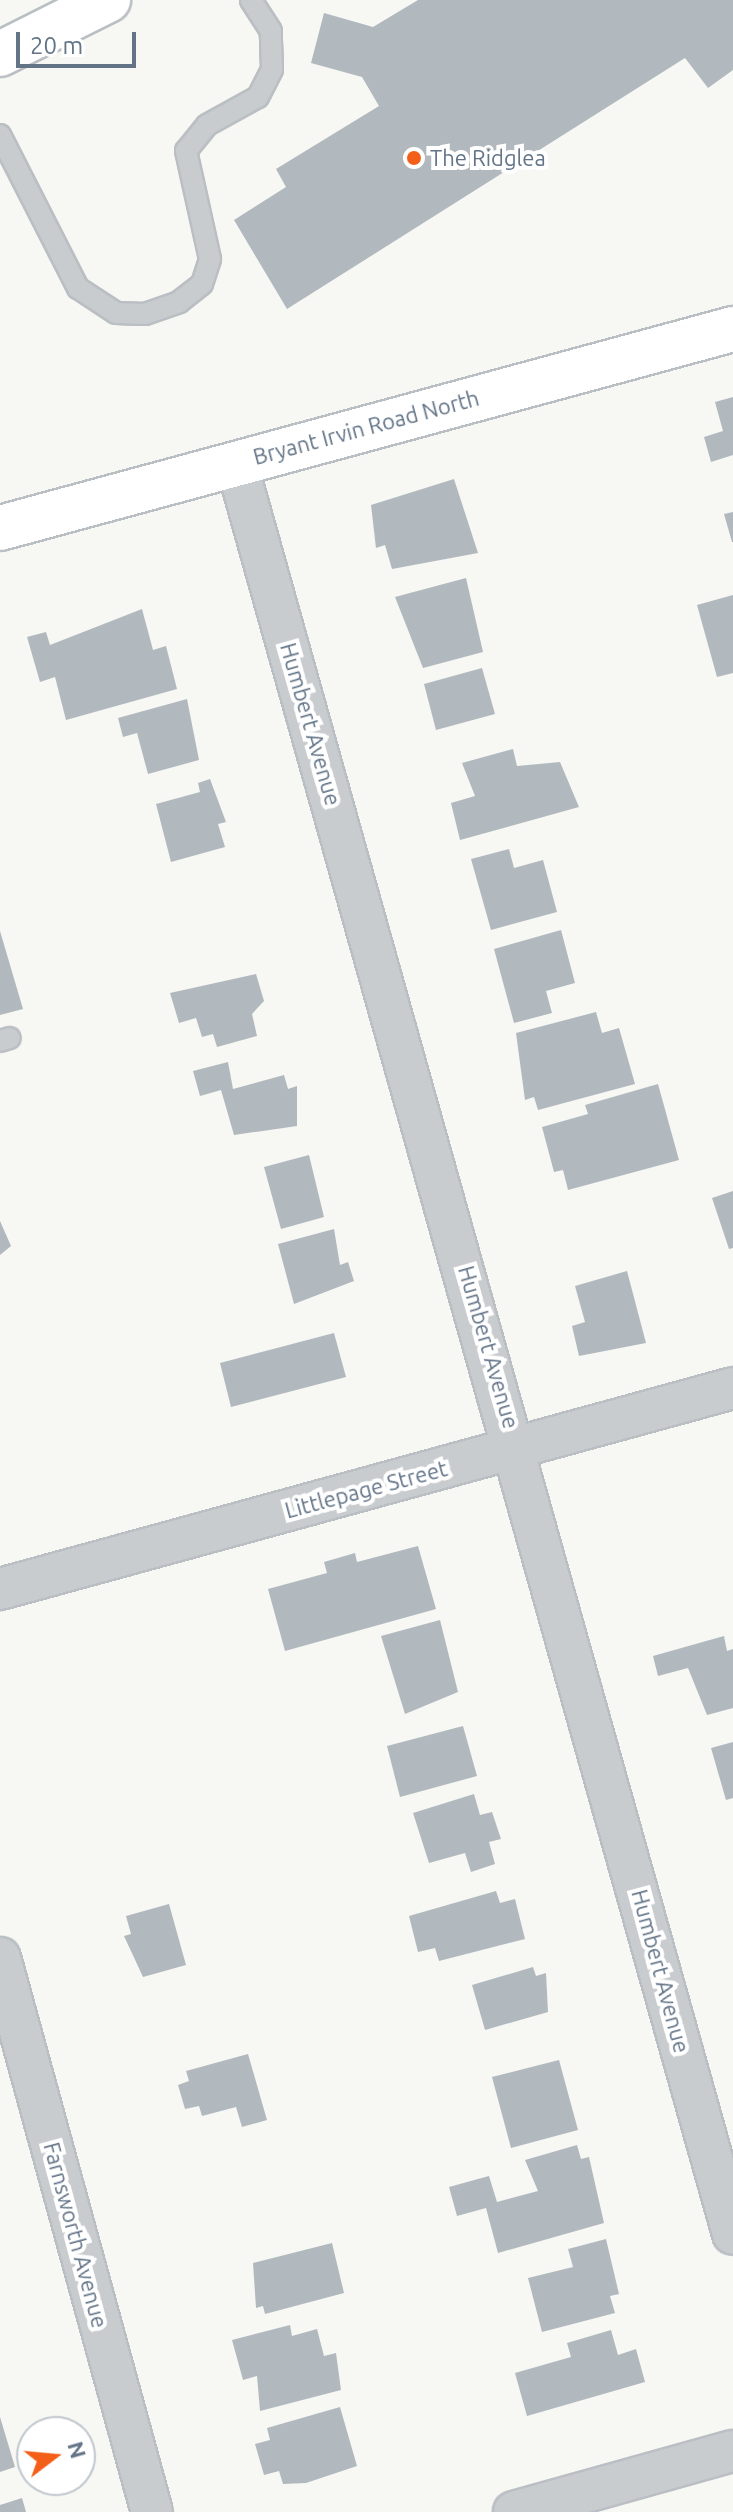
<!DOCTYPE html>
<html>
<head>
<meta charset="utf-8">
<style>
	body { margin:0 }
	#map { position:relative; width:733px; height:2512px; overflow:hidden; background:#f7f7f3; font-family:Ubuntu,sans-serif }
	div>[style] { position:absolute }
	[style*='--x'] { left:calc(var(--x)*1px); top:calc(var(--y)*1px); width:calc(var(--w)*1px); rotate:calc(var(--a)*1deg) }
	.building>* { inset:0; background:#b1b9be }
	.roads { filter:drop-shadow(2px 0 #babfc4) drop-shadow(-2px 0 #babfc4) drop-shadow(0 2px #babfc4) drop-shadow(0 -2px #babfc4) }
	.lane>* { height:20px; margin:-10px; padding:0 10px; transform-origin:10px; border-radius:10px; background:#c9cccf }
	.street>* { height:40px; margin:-20px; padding:0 20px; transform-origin:20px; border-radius:20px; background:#c9cccf }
	.secondary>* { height:44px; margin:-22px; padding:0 22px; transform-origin:22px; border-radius:22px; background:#fff }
	.dots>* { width:22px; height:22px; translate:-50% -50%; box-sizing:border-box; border:4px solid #fff; border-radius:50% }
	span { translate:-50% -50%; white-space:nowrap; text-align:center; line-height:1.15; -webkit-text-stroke:8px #fff; paint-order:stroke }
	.poi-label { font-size:22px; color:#637487 }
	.left { translate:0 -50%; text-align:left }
	.street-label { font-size:22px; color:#637487 }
	.north { position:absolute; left:16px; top:2416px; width:80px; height:80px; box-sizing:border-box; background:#fff; border:2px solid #c1c7cf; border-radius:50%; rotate:74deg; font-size:22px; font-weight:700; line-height:32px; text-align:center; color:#637487 }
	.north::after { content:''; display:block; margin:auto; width:28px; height:36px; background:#f35f18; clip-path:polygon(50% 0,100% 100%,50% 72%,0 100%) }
	.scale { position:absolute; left:16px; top:32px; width:120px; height:36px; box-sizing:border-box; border:4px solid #637487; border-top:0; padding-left:10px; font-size:24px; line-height:28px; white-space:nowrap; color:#637487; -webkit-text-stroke:6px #fff; paint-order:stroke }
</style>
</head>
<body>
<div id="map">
	<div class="building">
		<i style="clip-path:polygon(418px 0,733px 0,733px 70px,708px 88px,685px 58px,287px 309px,234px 220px,286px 187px,276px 169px,379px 106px,362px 77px,311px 63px,324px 13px,373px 27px)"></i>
		<i style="clip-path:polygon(733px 397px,733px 455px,711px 462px,704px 437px,723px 431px,715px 402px)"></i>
		<i style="clip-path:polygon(454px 479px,478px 553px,392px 569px,385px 545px,376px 548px,371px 505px)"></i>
		<i style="clip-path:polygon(733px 512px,733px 542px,732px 542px,724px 514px)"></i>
		<i style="clip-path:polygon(466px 578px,483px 652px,423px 668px,395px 597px)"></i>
		<i style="clip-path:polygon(733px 595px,733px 673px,717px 677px,697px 605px)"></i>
		<i style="clip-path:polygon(142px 609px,153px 650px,166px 646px,177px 689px,66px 720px,55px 677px,40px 682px,27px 637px,46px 632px,50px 645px)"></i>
		<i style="clip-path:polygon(482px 668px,495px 714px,436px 730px,424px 684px)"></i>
		<i style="clip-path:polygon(187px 699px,199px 760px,148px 774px,137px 733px,123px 737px,118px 718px)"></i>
		<i style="clip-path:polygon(513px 749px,517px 766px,560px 762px,579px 807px,460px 840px,451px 803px,475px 796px,462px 763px)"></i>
		<i style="clip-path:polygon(210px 779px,226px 822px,218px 824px,225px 847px,171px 862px,156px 804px,200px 792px,198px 783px)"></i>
		<i style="clip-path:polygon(509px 849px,514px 868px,543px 860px,557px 912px,491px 930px,471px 859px)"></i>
		<i style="clip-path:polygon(561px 930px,575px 983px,546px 991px,552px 1013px,514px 1023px,494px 949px)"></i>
		<i style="clip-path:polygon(0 931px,23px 1009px,0 1015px)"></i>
		<i style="clip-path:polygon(256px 974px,264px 1001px,252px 1014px,257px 1036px,217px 1047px,213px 1034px,202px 1037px,196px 1018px,179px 1023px,170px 993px)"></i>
		<i style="clip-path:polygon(596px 1012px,602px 1033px,619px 1028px,635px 1084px,538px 1110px,534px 1097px,525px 1100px,516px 1033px)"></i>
		<i style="clip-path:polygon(228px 1062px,233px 1089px,284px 1075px,288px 1089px,297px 1086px,297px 1126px,234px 1135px,221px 1090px,200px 1096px,193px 1071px)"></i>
		<i style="clip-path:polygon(658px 1084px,679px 1160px,568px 1190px,563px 1170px,554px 1172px,542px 1127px,588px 1114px,585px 1105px)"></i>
		<i style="clip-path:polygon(309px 1155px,324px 1217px,281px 1229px,264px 1167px)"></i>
		<i style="clip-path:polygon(733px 1191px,733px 1248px,729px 1249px,712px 1198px)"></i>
		<i style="clip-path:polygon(0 1221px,11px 1246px,0 1255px)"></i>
		<i style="clip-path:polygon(334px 1229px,340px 1265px,348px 1262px,354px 1281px,294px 1304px,278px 1244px)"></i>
		<i style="clip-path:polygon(627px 1271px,646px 1343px,579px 1356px,572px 1326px,585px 1322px,575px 1286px)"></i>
		<i style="clip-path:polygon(334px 1333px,346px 1377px,231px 1407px,220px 1363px)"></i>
		<i style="clip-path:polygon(418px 1546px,436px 1609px,285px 1651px,268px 1589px,327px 1573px,324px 1562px,355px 1553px,357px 1562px)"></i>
		<i style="clip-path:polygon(440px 1620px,458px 1692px,405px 1714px,381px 1636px)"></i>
		<i style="clip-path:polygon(724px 1636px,727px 1651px,733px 1649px,733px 1708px,707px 1715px,688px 1668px,658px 1676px,653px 1656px)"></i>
		<i style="clip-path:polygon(463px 1726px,477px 1776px,400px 1797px,387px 1746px)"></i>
		<i style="clip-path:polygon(733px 1742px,733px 1798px,726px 1800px,711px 1748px)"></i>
		<i style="clip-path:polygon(474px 1794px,480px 1815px,492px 1812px,501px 1839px,489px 1842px,495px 1864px,471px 1872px,465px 1853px,429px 1863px,413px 1813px)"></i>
		<i style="clip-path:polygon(496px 1891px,500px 1903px,515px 1899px,525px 1939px,439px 1961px,435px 1948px,418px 1952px,409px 1916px)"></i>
		<i style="clip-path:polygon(169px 1904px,186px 1965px,143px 1977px,124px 1936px,131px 1934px,126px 1916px)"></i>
		<i style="clip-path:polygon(533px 1967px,536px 1976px,546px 1973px,548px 2012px,485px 2030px,472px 1985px)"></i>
		<i style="clip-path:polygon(248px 2054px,267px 2120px,242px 2127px,236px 2107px,202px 2116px,199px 2106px,185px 2109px,178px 2085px,189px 2081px,186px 2071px)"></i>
		<i style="clip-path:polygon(559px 2060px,578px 2130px,511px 2148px,492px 2077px)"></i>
		<i style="clip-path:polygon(577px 2145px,581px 2159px,589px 2157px,604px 2223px,498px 2253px,486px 2208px,457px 2216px,449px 2187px,489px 2176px,497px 2202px,538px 2191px,525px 2160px)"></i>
		<i style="clip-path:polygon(606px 2239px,619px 2294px,610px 2296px,615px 2313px,542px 2332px,528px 2278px,573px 2267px,568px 2249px)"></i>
		<i style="clip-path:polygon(332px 2243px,344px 2293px,265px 2314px,263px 2306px,256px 2308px,253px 2263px)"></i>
		<i style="clip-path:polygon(290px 2325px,292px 2336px,317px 2329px,324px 2356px,336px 2353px,341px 2390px,260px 2411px,257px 2376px,243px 2380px,232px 2340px)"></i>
		<i style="clip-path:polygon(611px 2330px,618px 2355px,636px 2349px,645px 2382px,527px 2416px,515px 2373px,571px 2357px,567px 2343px)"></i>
		<i style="clip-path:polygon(340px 2407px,357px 2466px,306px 2483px,283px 2484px,279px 2471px,264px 2475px,255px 2444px,270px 2440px,267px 2428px)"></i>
		<i style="clip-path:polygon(0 2417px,15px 2467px,0 2472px)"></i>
		<i style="clip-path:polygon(22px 2498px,26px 2512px,0 2512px,0 2505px)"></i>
	</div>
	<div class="roads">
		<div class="lane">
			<i style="--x:0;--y:135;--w:172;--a:63"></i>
			<i style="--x:78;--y:288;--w:45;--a:33.3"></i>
			<i style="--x:116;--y:313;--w:29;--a:2"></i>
			<i style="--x:145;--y:314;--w:36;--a:-19"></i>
			<i style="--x:179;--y:302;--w:29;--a:-38"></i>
			<i style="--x:202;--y:284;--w:26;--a:-72"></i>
			<i style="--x:210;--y:259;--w:111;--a:-102.5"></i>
			<i style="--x:186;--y:151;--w:33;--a:-51"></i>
			<i style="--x:207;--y:125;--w:58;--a:-28.8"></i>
			<i style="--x:258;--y:97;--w:31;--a:-63"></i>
			<i style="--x:272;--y:69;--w:38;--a:-92"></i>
			<i style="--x:271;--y:31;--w:37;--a:-123"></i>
			<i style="--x:0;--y:1041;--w:10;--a:-17"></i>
		</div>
		<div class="street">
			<i style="--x:236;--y:462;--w:1840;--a:74.33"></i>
			<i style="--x:0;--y:1589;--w:760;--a:-15.33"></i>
			<i style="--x:0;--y:1958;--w:574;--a:74.66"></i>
			<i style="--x:514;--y:2512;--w:227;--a:-15.6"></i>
		</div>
		<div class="secondary">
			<i style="--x:0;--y:54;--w:121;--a:-26.6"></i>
			<i style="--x:0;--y:528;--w:760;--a:-15.19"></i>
		</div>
	</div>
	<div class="dots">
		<i style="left:414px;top:158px;background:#f35f18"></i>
	</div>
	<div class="poi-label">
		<span class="left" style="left:430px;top:158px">The Ridglea</span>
	</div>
	<div class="street-label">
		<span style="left:366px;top:427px;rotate:-15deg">Bryant Irvin Road North</span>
		<span style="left:311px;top:724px;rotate:74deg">Humbert Avenue</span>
		<span style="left:489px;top:1347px;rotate:74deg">Humbert Avenue</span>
		<span style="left:366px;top:1489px;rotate:-15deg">Littlepage Street</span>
		<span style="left:661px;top:1971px;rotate:75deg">Humbert Avenue</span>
		<span style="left:76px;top:2235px;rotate:75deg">Farnsworth Avenue</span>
	</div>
	<div class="north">N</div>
	<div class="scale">20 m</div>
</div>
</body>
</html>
